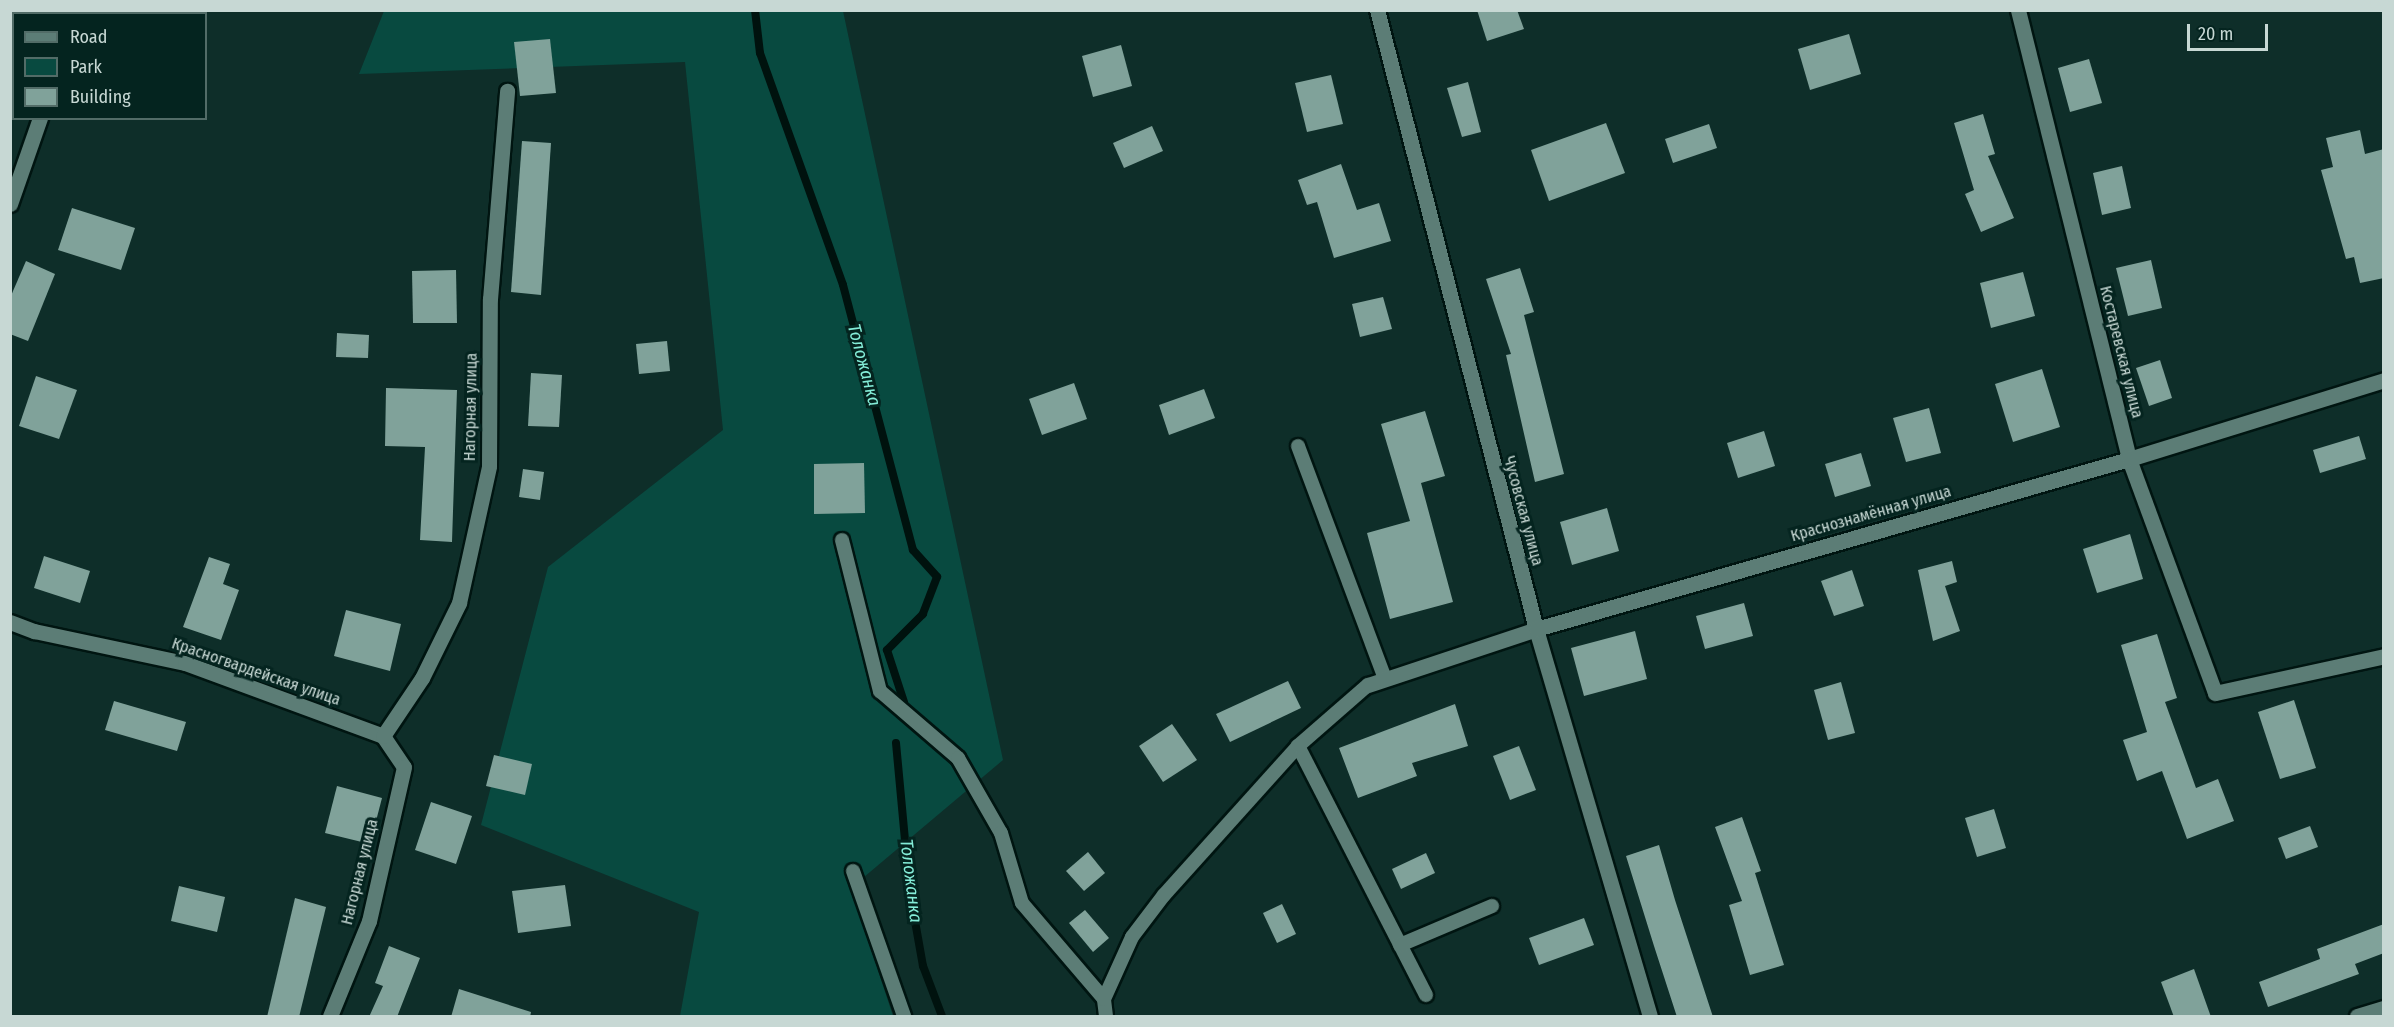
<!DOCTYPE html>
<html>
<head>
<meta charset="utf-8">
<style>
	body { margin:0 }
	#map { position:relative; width:2394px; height:1027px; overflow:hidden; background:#0e2e29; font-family:"Fira Sans Condensed",sans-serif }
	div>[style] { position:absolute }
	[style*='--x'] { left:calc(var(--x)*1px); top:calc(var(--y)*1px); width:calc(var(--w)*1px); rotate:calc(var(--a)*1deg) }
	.green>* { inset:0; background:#084a40 }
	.stream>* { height:8px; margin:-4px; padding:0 4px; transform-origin:4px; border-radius:4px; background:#00120e }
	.building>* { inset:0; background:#80a29a }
	.roads { filter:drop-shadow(2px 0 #001511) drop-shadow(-2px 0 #001511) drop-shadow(0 2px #001511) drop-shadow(0 -2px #001511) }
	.lane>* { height:14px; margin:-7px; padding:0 7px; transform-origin:7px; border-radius:7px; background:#5c7d76 }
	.street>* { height:15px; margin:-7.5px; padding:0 7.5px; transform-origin:7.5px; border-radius:7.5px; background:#5c7d76 }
	.secondary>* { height:15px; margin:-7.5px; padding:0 7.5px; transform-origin:7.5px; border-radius:7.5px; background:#5c7d76 }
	span { translate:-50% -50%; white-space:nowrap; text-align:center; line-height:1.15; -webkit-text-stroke:6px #04241f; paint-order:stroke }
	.street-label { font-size:16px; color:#c7d8d4 }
	.water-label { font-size:18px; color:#84edd8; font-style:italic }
	.frame { position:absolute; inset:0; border:12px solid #c7d8d4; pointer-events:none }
	.legend { position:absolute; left:12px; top:12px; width:195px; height:108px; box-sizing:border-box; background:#04241f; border:2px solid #526c67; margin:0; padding:8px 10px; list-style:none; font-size:18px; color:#c7d8d4 }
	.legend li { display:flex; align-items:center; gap:12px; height:30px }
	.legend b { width:30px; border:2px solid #526c67 }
	.scale { position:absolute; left:2187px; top:24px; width:81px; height:27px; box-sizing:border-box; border:3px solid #c7d8d4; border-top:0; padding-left:8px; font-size:18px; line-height:21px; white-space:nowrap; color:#c7d8d4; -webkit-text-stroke:4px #04241f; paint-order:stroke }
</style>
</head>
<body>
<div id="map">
	<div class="green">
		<i style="clip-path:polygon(384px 11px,843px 11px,1003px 760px,851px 888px,893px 1016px,680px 1016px,699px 912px,481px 825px,548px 567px,723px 430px,685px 62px,359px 74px)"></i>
	</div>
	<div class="stream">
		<i style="--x:755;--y:10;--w:43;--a:83.4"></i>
		<i style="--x:760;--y:53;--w:246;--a:70.3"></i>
		<i style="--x:843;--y:285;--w:274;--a:75.2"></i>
		<i style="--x:913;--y:550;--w:36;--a:48"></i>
		<i style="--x:937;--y:577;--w:40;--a:111"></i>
		<i style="--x:923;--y:614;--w:51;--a:135"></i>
		<i style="--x:887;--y:650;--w:55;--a:71.9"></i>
		<i style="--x:896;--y:743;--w:151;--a:84.7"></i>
		<i style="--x:910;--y:893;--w:74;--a:79.9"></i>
		<i style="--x:923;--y:966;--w:53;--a:69.2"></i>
	</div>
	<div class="building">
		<i style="clip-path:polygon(1477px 10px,1517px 10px,1524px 29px,1487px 41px)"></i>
		<i style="clip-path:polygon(1849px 34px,1861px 74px,1810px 90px,1798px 49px)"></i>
		<i style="clip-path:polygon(550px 39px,556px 93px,520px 96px,514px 42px)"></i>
		<i style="clip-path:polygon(1121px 45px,1132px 86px,1093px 97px,1082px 56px)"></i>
		<i style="clip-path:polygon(2089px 59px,2102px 103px,2070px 112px,2058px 68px)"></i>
		<i style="clip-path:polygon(1331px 75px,1343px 124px,1307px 132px,1295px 83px)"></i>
		<i style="clip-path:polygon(1468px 82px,1481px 132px,1462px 137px,1447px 88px)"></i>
		<i style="clip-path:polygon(1983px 114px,1995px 154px,1988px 156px,2014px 218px,1981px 232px,1965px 194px,1974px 190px,1954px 123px)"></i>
		<i style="clip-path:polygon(1606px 123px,1625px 173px,1549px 201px,1531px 150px)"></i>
		<i style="clip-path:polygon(1709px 124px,1717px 148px,1673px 163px,1665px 139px)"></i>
		<i style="clip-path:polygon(1152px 126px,1163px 151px,1124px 168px,1113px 143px)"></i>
		<i style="clip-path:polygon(2360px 130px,2365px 154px,2384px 149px,2384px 278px,2360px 283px,2354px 257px,2346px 259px,2321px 170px,2333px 167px,2326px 138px)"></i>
		<i style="clip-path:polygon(522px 141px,551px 143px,541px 295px,511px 292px)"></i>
		<i style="clip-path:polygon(1341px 164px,1357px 210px,1379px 203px,1391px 241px,1334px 258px,1317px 202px,1307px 205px,1298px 180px)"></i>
		<i style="clip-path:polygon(2122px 166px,2131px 208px,2102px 215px,2093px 173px)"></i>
		<i style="clip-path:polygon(72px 208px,135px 228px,121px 270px,58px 250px)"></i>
		<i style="clip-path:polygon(2151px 260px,2162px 308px,2128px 316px,2116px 268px)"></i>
		<i style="clip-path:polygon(26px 261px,55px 274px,28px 341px,10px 334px,10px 298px)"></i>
		<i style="clip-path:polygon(1520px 268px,1534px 312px,1524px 315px,1564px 474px,1535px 482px,1506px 355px,1511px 354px,1486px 279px)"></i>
		<i style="clip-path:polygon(456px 270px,457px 323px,413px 323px,412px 271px)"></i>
		<i style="clip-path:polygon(2023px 272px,2035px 316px,1991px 328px,1980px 283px)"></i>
		<i style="clip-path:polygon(1383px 297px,1392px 329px,1360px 337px,1352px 304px)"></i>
		<i style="clip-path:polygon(337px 333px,369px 335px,368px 358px,336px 357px)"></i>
		<i style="clip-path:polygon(667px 341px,670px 371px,639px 374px,636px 344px)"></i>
		<i style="clip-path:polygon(2160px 360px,2172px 398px,2149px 406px,2136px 368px)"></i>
		<i style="clip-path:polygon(2042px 369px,2060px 427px,2013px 442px,1995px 384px)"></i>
		<i style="clip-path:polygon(531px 373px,562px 375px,559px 427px,528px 426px)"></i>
		<i style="clip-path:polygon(36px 376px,77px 390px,59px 439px,19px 426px)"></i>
		<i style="clip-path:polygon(1074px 383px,1087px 419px,1042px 435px,1029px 399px)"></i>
		<i style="clip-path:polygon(386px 388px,457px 390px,452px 542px,420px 540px,425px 447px,385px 446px)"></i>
		<i style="clip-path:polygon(1204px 389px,1215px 418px,1169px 435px,1159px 405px)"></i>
		<i style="clip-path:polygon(1929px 408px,1941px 453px,1906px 462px,1893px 418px)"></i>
		<i style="clip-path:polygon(1425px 411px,1445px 476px,1421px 483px,1453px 602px,1390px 619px,1367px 533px,1410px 521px,1381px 424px)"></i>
		<i style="clip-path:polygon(1764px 431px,1775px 466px,1738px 478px,1727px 443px)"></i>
		<i style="clip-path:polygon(2359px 436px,2366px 459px,2320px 473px,2313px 450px)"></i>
		<i style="clip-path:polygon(1861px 453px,1871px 486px,1835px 497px,1825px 464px)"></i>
		<i style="clip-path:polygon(864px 463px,865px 513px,814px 514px,814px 464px)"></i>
		<i style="clip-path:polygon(523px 469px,544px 472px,540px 500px,519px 497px)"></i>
		<i style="clip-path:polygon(1607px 508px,1619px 551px,1572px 565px,1560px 522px)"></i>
		<i style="clip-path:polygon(2130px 534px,2143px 579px,2097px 593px,2083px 549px)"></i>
		<i style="clip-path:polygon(44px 556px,90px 571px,80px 603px,34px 588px)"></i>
		<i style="clip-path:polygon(209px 557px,230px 564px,223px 584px,239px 590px,221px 640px,183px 627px)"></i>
		<i style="clip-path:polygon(1952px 561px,1957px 582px,1945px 586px,1960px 631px,1933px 641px,1918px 570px)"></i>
		<i style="clip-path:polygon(1852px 570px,1864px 606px,1834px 616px,1821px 581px)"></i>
		<i style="clip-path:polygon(1744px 603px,1753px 636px,1705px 649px,1696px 616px)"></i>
		<i style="clip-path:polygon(346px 610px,401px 624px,390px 671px,334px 656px)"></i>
		<i style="clip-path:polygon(1635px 631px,1647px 679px,1584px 696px,1571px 648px)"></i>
		<i style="clip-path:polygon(2157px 634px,2177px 698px,2165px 702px,2196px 788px,2218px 779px,2234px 821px,2187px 839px,2162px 771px,2137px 781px,2123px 740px,2147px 732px,2121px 645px)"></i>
		<i style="clip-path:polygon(1288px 681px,1301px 708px,1230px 742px,1216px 714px)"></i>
		<i style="clip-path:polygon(1841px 682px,1855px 733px,1828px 740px,1814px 690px)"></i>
		<i style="clip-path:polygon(2294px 700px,2316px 768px,2280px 779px,2258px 712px)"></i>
		<i style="clip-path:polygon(114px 701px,186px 722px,177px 751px,105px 730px)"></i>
		<i style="clip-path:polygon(1455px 704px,1468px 746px,1412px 763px,1417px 776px,1358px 798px,1339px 748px)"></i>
		<i style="clip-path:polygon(1172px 724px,1197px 760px,1163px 782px,1139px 746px)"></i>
		<i style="clip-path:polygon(1519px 746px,1536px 790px,1510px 800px,1493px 756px)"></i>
		<i style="clip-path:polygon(494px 755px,532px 764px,525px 795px,486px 786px)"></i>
		<i style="clip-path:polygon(337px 786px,382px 798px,370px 844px,325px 833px)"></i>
		<i style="clip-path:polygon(431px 802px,472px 816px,456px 864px,415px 850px)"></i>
		<i style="clip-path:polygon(1994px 809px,2006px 848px,1977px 857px,1965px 818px)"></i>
		<i style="clip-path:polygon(1742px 817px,1761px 871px,1755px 873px,1784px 965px,1750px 975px,1729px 905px,1742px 901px,1715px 827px)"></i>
		<i style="clip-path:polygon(2310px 826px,2318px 847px,2286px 859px,2278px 838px)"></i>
		<i style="clip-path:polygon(1659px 845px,1675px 900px,1713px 1017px,1677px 1017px,1654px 946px,1626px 856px)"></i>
		<i style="clip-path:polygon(1088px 852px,1105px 873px,1084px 891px,1066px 871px)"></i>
		<i style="clip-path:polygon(1426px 853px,1435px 873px,1401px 889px,1392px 869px)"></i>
		<i style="clip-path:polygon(565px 885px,571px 926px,518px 933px,512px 891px)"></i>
		<i style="clip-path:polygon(179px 886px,225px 897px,217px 932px,171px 921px)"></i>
		<i style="clip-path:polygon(295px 898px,326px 907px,299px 1017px,267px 1017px)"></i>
		<i style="clip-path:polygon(1282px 904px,1296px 934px,1277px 943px,1263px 913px)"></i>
		<i style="clip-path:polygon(1085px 910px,1109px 938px,1093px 952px,1069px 923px)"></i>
		<i style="clip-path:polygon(1584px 918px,1594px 945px,1539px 965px,1529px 938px)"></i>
		<i style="clip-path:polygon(2384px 924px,2384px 953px,2355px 964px,2359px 974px,2268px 1007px,2259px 982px,2320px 959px,2317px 949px)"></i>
		<i style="clip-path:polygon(389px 946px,420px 958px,397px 1017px,369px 1017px,383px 986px,375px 983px)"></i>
		<i style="clip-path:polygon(2194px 969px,2211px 1017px,2174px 1017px,2161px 982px)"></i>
		<i style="clip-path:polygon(459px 989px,531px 1012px,530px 1017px,451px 1017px)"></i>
	</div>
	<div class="roads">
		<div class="lane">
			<i style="--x:1298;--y:446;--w:249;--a:69.5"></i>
			<i style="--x:842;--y:540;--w:156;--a:75.9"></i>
			<i style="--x:880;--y:691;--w:103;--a:40.7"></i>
			<i style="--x:958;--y:758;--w:86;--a:60.2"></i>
			<i style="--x:1001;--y:833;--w:73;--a:73.3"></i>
			<i style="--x:1022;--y:903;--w:126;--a:49.5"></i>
			<i style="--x:1298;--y:746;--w:280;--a:62.8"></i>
			<i style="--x:853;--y:871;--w:154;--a:70.6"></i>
			<i style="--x:1400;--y:945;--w:100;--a:-23"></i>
			<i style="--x:1106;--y:1016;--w:17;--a:-97"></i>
			<i style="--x:1104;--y:999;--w:68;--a:-65.7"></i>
			<i style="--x:1132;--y:937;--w:53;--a:-52.7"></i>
			<i style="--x:1164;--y:895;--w:200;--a:-48"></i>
			<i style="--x:1298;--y:746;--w:93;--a:-41.1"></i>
		</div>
		<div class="street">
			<i style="--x:1377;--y:10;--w:639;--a:75.59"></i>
			<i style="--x:1536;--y:629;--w:403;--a:73.6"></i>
			<i style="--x:2018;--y:10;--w:463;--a:76.1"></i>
			<i style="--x:2129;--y:459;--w:249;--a:69.8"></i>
			<i style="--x:2215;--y:693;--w:173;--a:-12.3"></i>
			<i style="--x:76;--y:14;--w:4;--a:-76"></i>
			<i style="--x:10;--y:204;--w:91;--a:-70.8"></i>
			<i style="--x:10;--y:622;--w:26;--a:21"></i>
			<i style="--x:34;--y:631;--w:154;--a:12"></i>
			<i style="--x:185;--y:663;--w:211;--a:20.2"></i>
			<i style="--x:383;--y:736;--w:37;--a:56"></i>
			<i style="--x:404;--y:767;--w:158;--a:102.8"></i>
			<i style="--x:369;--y:921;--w:103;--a:112.3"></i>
			<i style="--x:1368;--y:685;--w:177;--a:-18.4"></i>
			<i style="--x:1536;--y:629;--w:617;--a:-16"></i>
			<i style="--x:2129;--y:459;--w:267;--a:-17.2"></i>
			<i style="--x:383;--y:736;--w:70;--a:-56.1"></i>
			<i style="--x:422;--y:678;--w:84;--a:-63.7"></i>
			<i style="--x:459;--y:603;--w:140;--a:-77.6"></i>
			<i style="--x:489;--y:466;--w:167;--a:-89.7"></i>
			<i style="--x:490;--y:299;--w:209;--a:-85.3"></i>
		</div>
		<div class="secondary">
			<i style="--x:2357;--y:1016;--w:28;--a:-17"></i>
		</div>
	</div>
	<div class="street-label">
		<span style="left:2121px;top:352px;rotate:76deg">Костаревская улица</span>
		<span style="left:471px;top:407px;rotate:-89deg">Нагорная улица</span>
		<span style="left:1523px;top:511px;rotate:75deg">Чусовская улица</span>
		<span style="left:1871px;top:514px;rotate:-16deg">Краснознамённая улица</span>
		<span style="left:256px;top:672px;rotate:19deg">Красногвардейская улица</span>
		<span style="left:360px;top:872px;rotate:-76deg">Нагорная улица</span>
	</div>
	<div class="water-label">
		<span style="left:864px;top:365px;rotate:75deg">Толожанка</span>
		<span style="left:911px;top:881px;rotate:83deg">Толожанка</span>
	</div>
	<div class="frame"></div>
	<ul class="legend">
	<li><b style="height:8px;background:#5c7d76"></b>Road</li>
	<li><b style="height:16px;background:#084a40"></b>Park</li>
	<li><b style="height:16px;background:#80a29a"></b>Building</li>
	</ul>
	<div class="scale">20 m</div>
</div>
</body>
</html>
